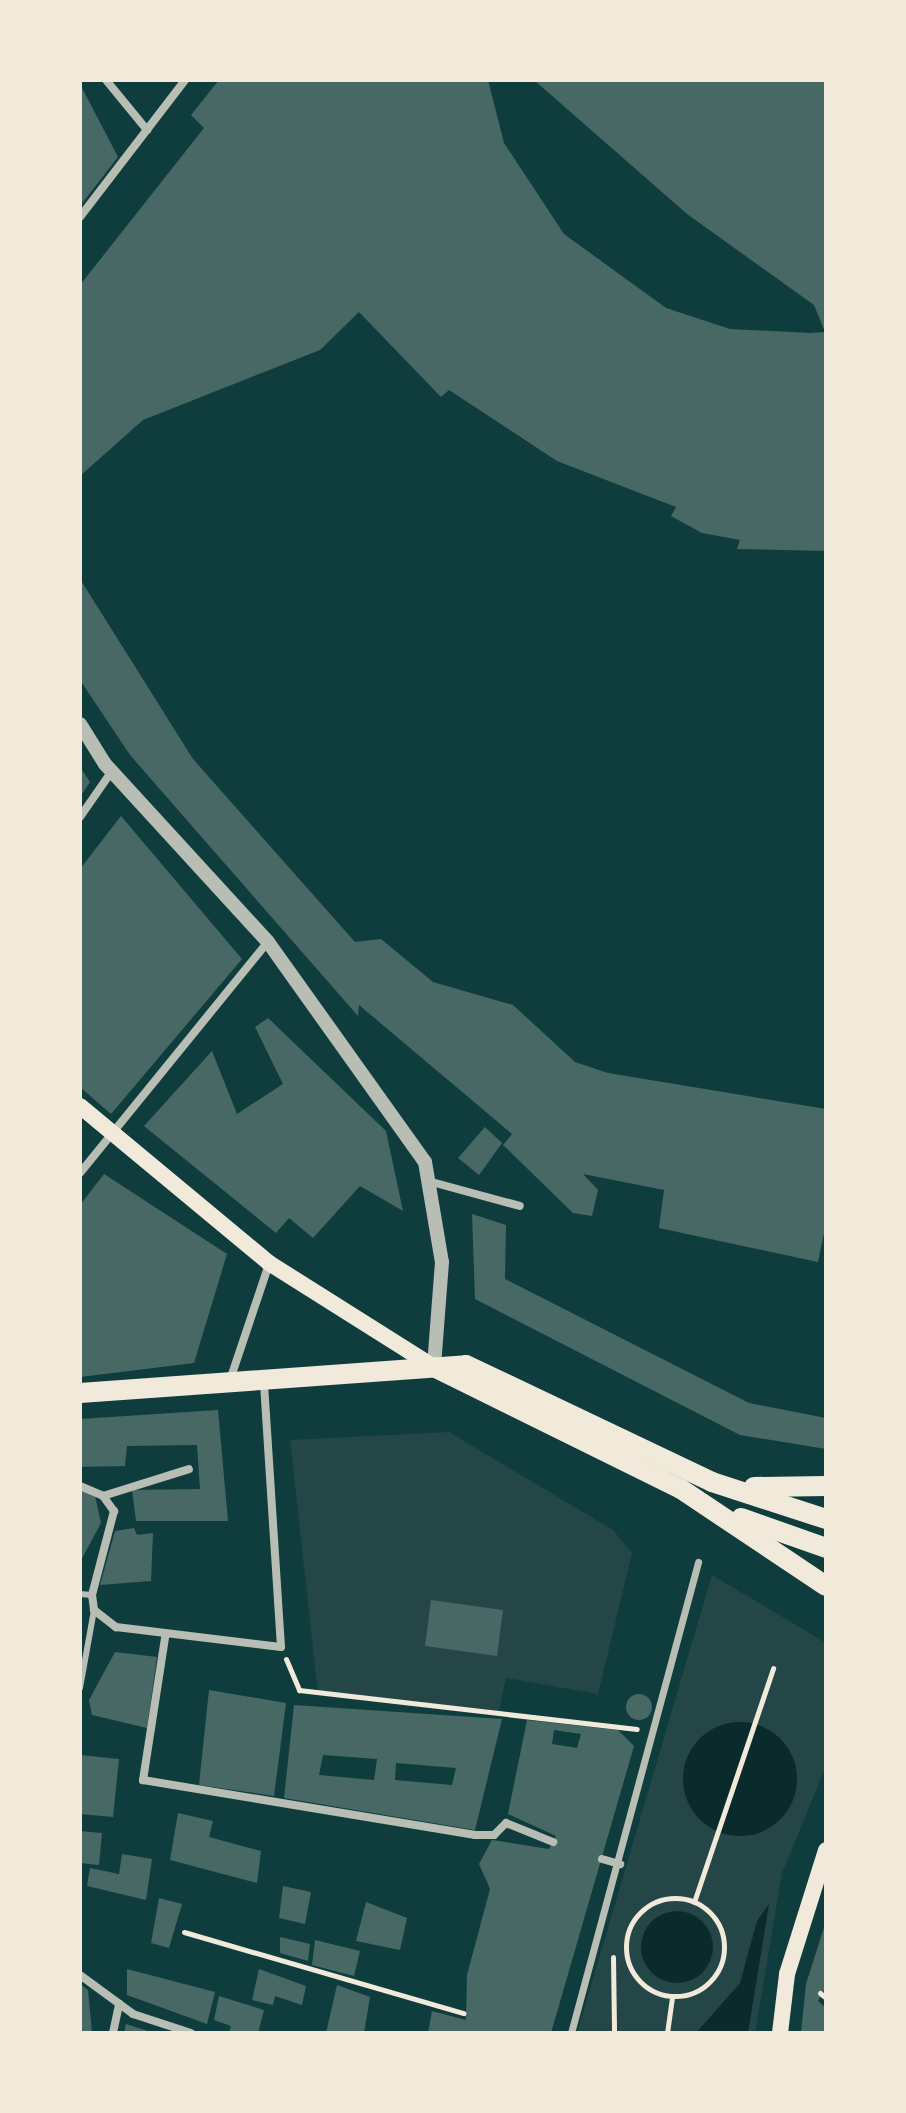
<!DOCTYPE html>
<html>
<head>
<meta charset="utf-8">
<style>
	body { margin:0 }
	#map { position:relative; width:906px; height:2113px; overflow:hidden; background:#0f3d3e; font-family:"Public Sans",sans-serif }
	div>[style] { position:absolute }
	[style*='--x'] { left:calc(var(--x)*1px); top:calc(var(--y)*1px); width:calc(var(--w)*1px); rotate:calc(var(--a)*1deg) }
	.green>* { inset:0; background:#244646 }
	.water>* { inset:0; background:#0a2a2b }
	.round { border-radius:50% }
	.building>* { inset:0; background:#486865 }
	.path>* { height:5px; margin:-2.5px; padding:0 2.5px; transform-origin:2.5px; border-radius:2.5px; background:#f1e9da }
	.path>.ring { margin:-2.5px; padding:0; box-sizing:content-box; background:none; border:5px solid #f1e9da; border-radius:50% }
	.service>* { height:6px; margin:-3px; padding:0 3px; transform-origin:3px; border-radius:3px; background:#b8beb3 }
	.pedestrian>* { height:7px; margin:-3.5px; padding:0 3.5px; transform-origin:3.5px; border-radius:3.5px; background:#b8beb3 }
	.minor>* { height:8px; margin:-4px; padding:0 4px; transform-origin:4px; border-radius:4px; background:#b8beb3 }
	.tertiary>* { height:14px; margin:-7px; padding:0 7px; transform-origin:7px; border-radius:7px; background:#b8beb3 }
	.secondary>* { height:16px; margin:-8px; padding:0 8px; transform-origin:8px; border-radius:8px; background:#f1e9da }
	.primary>* { height:20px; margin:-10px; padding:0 10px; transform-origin:10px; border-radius:10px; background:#f1e9da }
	span { translate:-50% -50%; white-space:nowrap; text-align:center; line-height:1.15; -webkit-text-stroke:7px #f1e9da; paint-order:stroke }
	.frame { position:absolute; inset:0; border:82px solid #f1e9da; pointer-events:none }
</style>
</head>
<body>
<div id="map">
	<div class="green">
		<i style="clip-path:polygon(449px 1432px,613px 1530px,632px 1553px,598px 1694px,506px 1678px,499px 1711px,318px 1694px,290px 1440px)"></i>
		<i style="clip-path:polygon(712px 1575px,826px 1643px,826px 1766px,782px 1873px,755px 2033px,577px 2033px)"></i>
	</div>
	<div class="water">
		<i class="round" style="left:683px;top:1722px;width:114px;height:114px"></i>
		<i style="clip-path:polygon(769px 1904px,748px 2033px,696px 2033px,740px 1983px,757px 1921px)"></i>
		<i class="round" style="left:641px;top:1911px;width:72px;height:72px"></i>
	</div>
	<div class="building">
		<i style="clip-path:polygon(219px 80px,488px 80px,504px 143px,564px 234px,666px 308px,730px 329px,810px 333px,825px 332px,814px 305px,687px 214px,534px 80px,826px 80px,826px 551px,737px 549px,740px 540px,702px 533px,671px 516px,676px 507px,557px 461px,449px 390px,441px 397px,359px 312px,320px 350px,143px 420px,80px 476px,80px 285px,204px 128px,191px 115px)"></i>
		<i style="clip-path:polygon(80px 84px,118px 157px,80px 206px)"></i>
		<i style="clip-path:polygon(80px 579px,193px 759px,355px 942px,381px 939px,433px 982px,513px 1005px,575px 1062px,608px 1073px,826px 1109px,826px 1223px,818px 1262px,659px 1228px,664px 1190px,583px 1174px,598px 1190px,592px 1216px,573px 1213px,503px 1145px,512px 1134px,359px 1005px,358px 1016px,130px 755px,80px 680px)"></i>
		<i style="clip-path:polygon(80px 767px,90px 782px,80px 797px)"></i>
		<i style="clip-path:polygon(121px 816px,242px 959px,111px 1114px,80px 1087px,80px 869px)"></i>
		<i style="clip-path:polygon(268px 1018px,386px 1131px,403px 1211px,360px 1186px,313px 1238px,289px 1218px,276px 1233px,144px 1126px,212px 1051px,237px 1114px,283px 1084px,255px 1027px)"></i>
		<i style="clip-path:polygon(485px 1127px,502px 1143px,479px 1175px,458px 1158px)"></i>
		<i style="clip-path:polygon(104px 1174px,227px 1254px,194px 1363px,80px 1377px,80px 1205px)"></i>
		<i style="clip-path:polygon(472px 1214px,506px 1225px,505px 1279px,749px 1403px,826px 1418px,826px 1449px,740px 1435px,475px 1299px)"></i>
		<i style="clip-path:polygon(218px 1410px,228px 1521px,136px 1521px,132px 1490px,200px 1489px,197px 1445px,127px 1446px,125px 1466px,80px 1467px,80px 1419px)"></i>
		<i style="clip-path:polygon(80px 1488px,95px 1496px,101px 1523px,80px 1562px)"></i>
		<i style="clip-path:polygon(134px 1528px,137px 1535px,153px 1533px,151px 1581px,100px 1585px,115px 1531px)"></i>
		<i style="clip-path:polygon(431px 1600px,503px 1610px,497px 1656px,425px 1646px)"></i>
		<i style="clip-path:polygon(115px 1652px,157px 1657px,147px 1728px,92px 1715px,89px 1700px)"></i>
		<i style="clip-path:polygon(209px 1690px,286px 1703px,274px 1796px,199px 1785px)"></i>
		<i class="round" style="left:626px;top:1694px;width:26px;height:26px"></i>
		<i style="clip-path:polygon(evenodd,294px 1705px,502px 1719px,475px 1830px,284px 1798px,294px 1705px,323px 1755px,377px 1759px,374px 1780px,319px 1775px,323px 1755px,294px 1705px,396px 1763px,456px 1768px,452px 1785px,395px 1780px,396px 1763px)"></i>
		<i style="clip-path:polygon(evenodd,527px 1720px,618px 1730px,634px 1746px,551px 2033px,428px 2033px,432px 2011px,466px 2020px,467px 1975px,490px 1889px,479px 1864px,492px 1840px,549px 1849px,556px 1836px,508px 1814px,527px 1720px,554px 1730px,581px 1734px,577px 1748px,552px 1744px,554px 1730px)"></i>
		<i style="clip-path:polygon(80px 1755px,119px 1759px,113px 1817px,80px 1814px)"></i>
		<i style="clip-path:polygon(178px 1813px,213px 1821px,209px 1837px,261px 1851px,257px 1883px,170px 1860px)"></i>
		<i style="clip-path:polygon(80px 1831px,102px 1833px,99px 1865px,80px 1863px)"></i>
		<i style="clip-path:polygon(122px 1854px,152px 1859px,146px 1900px,87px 1886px,90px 1868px,119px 1874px)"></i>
		<i style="clip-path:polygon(283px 1886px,311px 1892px,305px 1924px,279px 1918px)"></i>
		<i style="clip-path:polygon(159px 1898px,182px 1904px,169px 1948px,151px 1943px)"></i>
		<i style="clip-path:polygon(366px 1902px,407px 1918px,400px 1950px,356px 1941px)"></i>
		<i style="clip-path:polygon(826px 1921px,826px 1987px,818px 2001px,826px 2008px,826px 2033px,801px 2033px,806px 1984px)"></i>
		<i style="clip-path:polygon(280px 1937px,310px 1944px,308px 1961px,280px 1953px)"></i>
		<i style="clip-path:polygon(315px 1940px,360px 1951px,354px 1976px,312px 1965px)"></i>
		<i style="clip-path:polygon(127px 1969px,215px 1992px,207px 2024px,127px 1995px)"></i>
		<i style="clip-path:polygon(259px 1969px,306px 1986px,302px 2005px,275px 1996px,273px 2005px,252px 2000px)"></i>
		<i style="clip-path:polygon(80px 1984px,88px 1990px,92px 2033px,80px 2033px)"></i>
		<i style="clip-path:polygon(337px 1985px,370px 1997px,364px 2033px,326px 2033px)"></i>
		<i style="clip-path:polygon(219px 1996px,264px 2010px,258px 2033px,229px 2033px,231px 2026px,214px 2020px)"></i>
		<i style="clip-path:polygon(126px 2024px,151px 2032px,150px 2033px,124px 2033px)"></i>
	</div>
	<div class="path">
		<i style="--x:286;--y:1659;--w:34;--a:67"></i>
		<i style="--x:299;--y:1690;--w:340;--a:6.6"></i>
		<i class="ring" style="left:626px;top:1898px;width:93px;height:93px"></i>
		<i style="--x:694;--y:1902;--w:247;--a:-71.3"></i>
		<i style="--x:184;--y:1932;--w:291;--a:16.2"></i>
		<i style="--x:613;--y:1957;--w:76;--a:89.2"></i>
		<i style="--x:820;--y:1993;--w:8;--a:40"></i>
		<i style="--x:667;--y:2033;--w:37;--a:-82"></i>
	</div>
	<div class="service">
		<i style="--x:80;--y:1594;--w:12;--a:5"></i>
		<i style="--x:80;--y:1688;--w:79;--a:-79.8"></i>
	</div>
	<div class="pedestrian">
		<i style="--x:571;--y:2033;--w:488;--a:-74.9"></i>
	</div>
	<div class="minor">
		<i style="--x:106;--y:80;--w:65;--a:50.6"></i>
		<i style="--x:80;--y:217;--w:173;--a:-52.5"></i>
		<i style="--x:80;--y:817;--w:56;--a:-55.2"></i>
		<i style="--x:80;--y:1173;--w:298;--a:-50.9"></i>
		<i style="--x:428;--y:1181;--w:95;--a:15.2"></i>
		<i style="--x:230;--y:1380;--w:122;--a:-71.4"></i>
		<i style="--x:80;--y:1486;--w:25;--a:23"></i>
		<i style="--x:103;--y:1496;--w:19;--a:54"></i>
		<i style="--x:114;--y:1511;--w:87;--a:104.7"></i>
		<i style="--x:92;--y:1595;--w:15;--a:82"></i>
		<i style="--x:94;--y:1610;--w:28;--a:38"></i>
		<i style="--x:116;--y:1627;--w:166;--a:6.9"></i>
		<i style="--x:281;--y:1647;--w:266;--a:-93.7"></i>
		<i style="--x:103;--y:1496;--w:90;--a:-17.4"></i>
		<i style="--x:165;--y:1638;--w:144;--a:98.8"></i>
		<i style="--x:143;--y:1780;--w:337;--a:9.4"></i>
		<i style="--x:475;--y:1835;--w:19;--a:0"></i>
		<i style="--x:494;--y:1835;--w:17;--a:-45"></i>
		<i style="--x:506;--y:1823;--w:51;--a:22"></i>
		<i style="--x:602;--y:1859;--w:19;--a:16"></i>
		<i style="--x:80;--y:1975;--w:66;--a:36.3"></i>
		<i style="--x:133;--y:2014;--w:61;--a:18.1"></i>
		<i style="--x:113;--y:2033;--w:30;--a:-78"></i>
	</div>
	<div class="tertiary">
		<i style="--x:80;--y:724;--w:47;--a:58"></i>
		<i style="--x:105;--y:764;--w:241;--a:47.5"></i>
		<i style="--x:268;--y:942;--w:270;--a:54.5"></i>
		<i style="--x:425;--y:1162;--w:101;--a:80.4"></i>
		<i style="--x:442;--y:1262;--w:105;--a:94.4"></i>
	</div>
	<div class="secondary">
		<i style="--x:80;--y:1106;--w:246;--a:39.7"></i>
		<i style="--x:269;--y:1263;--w:195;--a:32.2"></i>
		<i style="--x:780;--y:2033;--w:59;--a:-83.2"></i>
		<i style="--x:787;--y:1974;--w:130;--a:-72.5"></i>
	</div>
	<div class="primary">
		<i style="--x:434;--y:1367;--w:275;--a:26.3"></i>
		<i style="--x:681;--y:1489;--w:174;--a:33.8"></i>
		<i style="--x:80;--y:1393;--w:387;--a:-4.1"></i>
		<i style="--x:466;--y:1365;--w:272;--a:25.4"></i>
		<i style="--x:712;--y:1482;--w:120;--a:18"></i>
		<i style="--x:754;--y:1487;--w:72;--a:-0.8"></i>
		<i style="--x:741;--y:1518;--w:90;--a:19.4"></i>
	</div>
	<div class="frame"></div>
</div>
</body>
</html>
